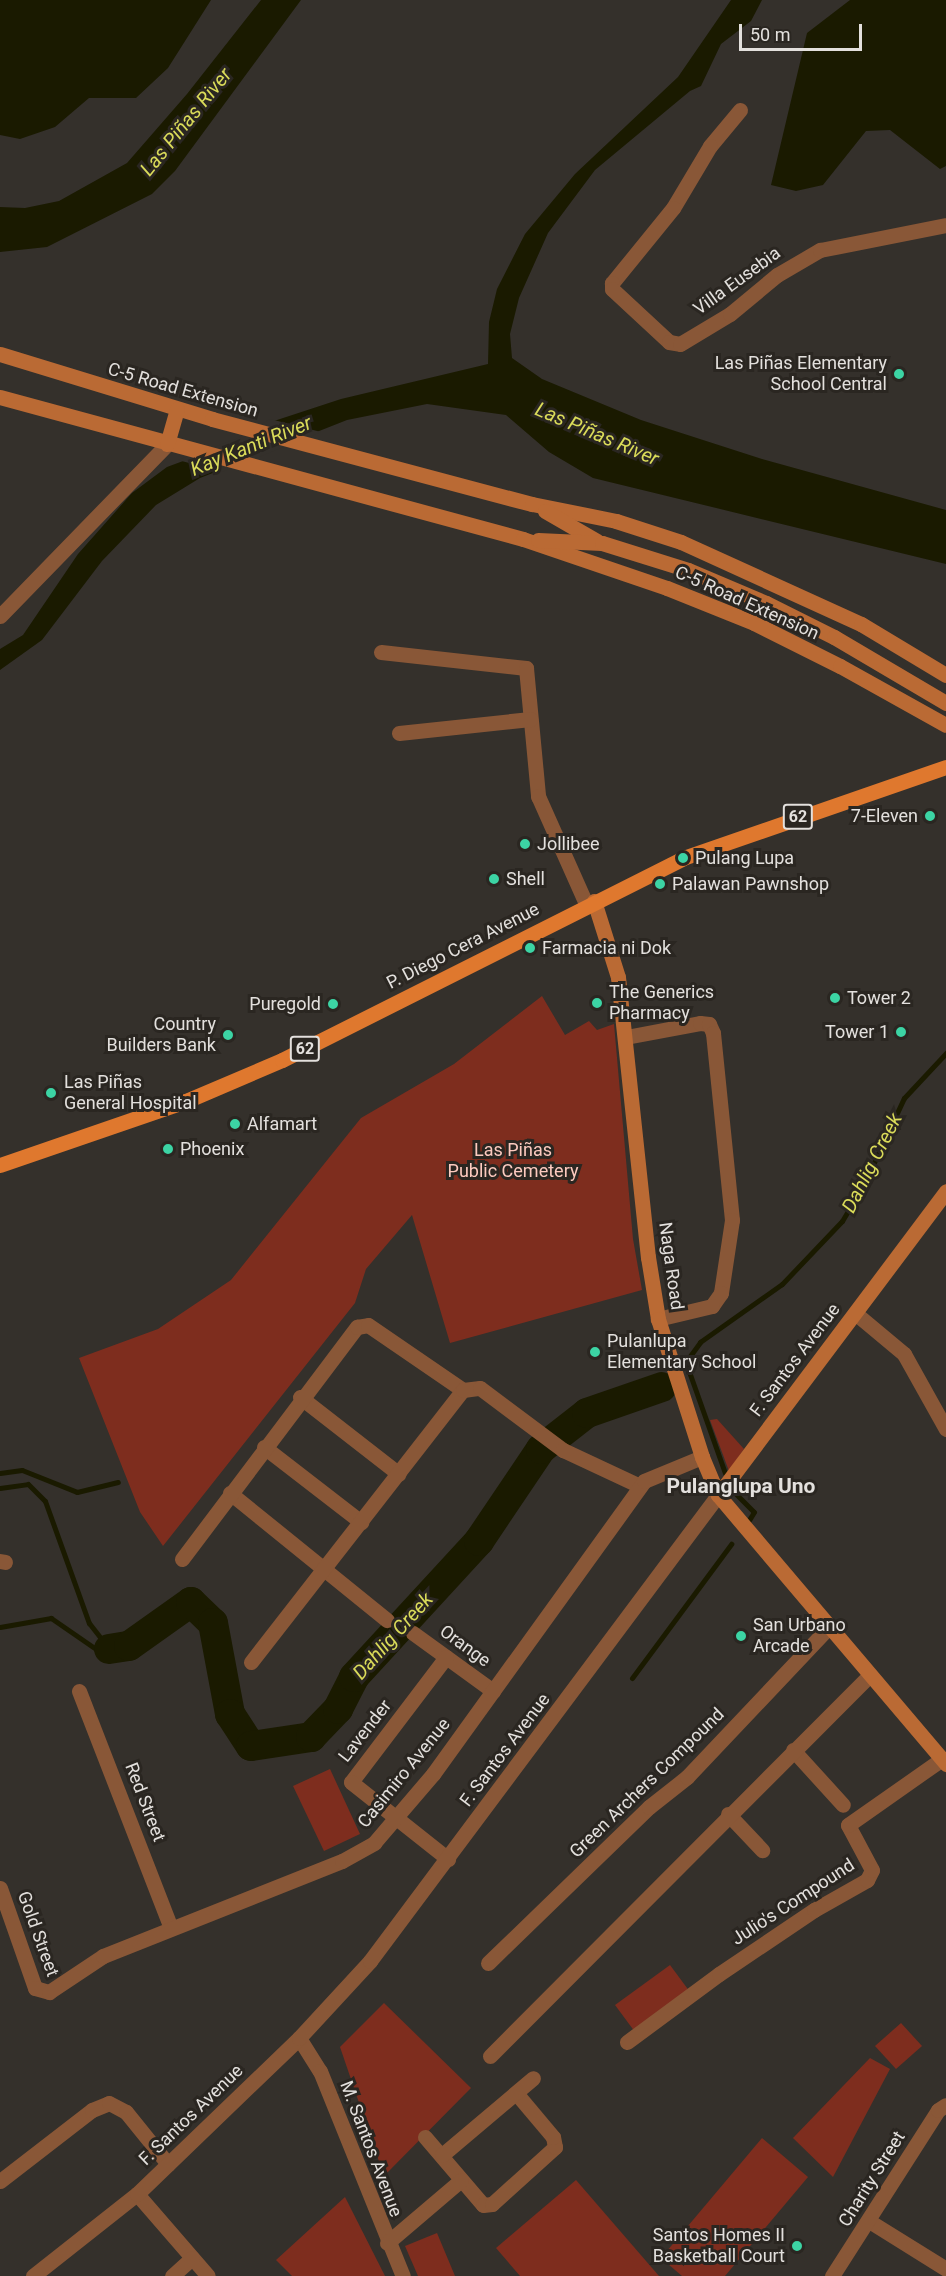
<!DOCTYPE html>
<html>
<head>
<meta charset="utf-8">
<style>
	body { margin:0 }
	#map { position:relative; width:946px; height:2276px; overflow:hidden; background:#34302b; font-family:Roboto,sans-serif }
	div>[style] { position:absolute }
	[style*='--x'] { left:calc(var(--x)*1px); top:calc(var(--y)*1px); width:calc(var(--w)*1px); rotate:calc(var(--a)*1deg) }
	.green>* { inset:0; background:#7e2d1e }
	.water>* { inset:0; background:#1a1a00 }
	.pier>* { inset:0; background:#34302b }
	.stream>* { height:5px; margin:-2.5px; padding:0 2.5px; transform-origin:2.5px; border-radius:2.5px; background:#1a1a00 }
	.river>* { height:30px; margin:-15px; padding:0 15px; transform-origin:15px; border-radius:15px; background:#1a1a00 }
	.minor>* { height:15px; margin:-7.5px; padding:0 7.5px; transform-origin:7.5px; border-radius:7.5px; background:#895737 }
	.tertiary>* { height:15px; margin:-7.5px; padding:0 7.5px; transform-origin:7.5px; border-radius:7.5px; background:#895737 }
	.secondary>* { height:15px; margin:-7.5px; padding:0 7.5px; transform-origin:7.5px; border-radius:7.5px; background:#ba6a34 }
	.primary>* { height:15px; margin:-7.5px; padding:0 7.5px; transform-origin:7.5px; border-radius:7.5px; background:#df782e }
	.dots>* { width:16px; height:16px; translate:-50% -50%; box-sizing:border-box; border:3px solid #2a2621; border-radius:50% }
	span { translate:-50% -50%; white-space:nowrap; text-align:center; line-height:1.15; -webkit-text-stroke:6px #2a2621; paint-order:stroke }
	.shield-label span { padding:2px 4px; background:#2a2621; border:2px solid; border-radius:4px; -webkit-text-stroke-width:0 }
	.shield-label { font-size:16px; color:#e3e0dd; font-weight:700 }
	.street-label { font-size:18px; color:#e3e0dd }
	.poi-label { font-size:18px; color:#e3e0dd }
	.right { translate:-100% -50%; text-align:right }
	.left { translate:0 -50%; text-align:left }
	.park-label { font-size:18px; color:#fdcabf }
	.water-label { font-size:20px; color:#dadb59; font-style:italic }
	.quarter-label { font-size:21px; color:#e3e0dd; font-weight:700 }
	.scale { position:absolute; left:739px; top:24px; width:123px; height:27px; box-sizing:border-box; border:3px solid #e3e0dd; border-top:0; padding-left:8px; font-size:18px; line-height:21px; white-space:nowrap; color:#e3e0dd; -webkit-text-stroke:4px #2a2621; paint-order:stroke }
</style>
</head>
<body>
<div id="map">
	<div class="green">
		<i style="clip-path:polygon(542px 996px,565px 1035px,589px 1021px,597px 1030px,614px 1024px,633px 1239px,642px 1290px,450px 1343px,412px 1215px,366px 1269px,355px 1303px,163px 1546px,140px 1512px,79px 1358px,158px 1329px,231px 1280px,361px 1118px,454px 1064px)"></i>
		<i style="clip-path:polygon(717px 1419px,744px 1449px,729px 1471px,710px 1420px)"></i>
		<i style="clip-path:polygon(330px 1769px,360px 1834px,324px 1851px,293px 1786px)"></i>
		<i style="clip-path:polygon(670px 1965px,690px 1992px,635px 2032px,615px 2005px)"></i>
		<i style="clip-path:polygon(384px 2003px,471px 2088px,384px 2176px,340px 2047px)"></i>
		<i style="clip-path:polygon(901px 2023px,922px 2046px,896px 2069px,875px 2046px)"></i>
		<i style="clip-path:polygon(870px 2058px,890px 2069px,833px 2177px,793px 2138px)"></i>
		<i style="clip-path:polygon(762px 2138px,808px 2177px,725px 2276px,682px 2276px,661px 2258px)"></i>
		<i style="clip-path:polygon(576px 2180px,659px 2276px,520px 2276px,496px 2248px)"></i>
		<i style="clip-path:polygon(345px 2197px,385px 2276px,292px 2276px,276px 2260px)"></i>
		<i style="clip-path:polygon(437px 2233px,455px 2276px,418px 2276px,405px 2246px)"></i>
	</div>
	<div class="water">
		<i style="clip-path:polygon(0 0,211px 0,168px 68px,136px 98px,89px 98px,55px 127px,20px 139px,0 135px)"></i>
		<i style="clip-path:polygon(261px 0,301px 0,175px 171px,152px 194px,47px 247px,0 252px,0 207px,25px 208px,59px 201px,127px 163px,187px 94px)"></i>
		<i style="clip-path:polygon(731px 0,762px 0,751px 21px,721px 44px,701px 86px,690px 91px,595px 170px,548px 233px,519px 298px,510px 334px,512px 358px,542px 379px,641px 420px,762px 459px,946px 510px,946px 564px,593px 478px,549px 452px,506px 415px,427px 404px,347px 420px,200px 478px,156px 505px,102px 561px,42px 640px,0 670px,0 649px,23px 635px,78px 554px,132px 493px,167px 467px,237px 441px,274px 421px,341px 399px,488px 364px,489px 322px,497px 289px,525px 234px,575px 174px,678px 77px)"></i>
		<i style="clip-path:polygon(850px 0,946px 0,946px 166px,940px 169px,890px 130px,866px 131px,823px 185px,796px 191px,771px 185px,807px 33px)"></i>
	</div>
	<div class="pier">
		<i style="clip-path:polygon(270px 419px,321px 432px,222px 472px,178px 460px,236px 439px)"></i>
	</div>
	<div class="stream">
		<i style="--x:686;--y:1363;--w:117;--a:70.5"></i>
		<i style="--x:682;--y:1367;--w:31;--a:-54"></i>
		<i style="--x:700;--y:1342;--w:100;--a:-35.3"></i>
		<i style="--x:782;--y:1284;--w:87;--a:-46.4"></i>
		<i style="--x:842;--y:1221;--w:43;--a:-59.3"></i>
		<i style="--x:864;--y:1184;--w:95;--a:-65.1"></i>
		<i style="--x:904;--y:1098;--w:62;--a:-47"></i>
		<i style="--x:0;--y:1473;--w:22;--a:-8"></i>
		<i style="--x:22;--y:1470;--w:59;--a:21.8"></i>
		<i style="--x:77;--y:1492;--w:42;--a:-13.7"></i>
		<i style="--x:0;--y:1488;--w:28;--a:-8"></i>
		<i style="--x:28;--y:1484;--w:24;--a:45"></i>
		<i style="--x:45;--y:1501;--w:130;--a:70.2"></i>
		<i style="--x:89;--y:1623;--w:33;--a:52"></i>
		<i style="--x:736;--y:1494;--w:25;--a:45"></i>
		<i style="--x:754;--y:1512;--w:9;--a:122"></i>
		<i style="--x:0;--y:1627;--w:52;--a:-10"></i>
		<i style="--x:51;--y:1618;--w:55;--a:34.6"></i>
		<i style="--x:96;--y:1649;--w:13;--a:0"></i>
		<i style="--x:632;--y:1678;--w:167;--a:-53.5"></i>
	</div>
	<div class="river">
		<i style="--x:109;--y:1649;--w:20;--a:-9"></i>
		<i style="--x:129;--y:1646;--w:76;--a:-35.4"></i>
		<i style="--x:191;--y:1602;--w:30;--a:44"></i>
		<i style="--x:213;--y:1623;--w:93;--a:79.4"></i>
		<i style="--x:230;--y:1714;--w:38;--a:57"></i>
		<i style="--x:251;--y:1746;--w:61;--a:-8.5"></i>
		<i style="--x:311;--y:1737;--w:39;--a:-46"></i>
		<i style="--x:338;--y:1709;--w:36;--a:-63"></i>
		<i style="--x:354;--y:1677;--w:185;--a:-47.4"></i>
		<i style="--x:479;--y:1541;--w:111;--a:-56"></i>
		<i style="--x:541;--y:1449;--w:58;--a:-38"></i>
		<i style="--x:587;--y:1413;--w:79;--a:-19.1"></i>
	</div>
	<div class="minor">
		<i style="--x:740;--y:110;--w:47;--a:129.8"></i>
		<i style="--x:710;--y:146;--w:72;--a:120.8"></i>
		<i style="--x:673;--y:208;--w:97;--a:129.1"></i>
		<i style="--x:612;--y:283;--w:6;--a:90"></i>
		<i style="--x:612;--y:289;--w:78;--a:42.9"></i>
		<i style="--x:669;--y:342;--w:11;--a:10"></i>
		<i style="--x:680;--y:344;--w:58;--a:-31"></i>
		<i style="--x:730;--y:314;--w:61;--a:-39.7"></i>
		<i style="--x:777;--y:275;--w:50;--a:-30.2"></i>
		<i style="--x:820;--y:250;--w:128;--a:-11.2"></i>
		<i style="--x:0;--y:616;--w:240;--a:-45.8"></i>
		<i style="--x:381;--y:652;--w:146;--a:6.3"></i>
		<i style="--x:526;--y:668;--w:129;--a:84.6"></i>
		<i style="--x:538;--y:796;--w:118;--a:66"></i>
		<i style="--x:399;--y:733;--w:132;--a:-6.1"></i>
		<i style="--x:626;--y:1037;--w:75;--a:-10.7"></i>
		<i style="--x:700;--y:1023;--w:9;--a:6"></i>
		<i style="--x:709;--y:1024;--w:10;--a:66"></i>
		<i style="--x:713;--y:1033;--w:188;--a:84.2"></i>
		<i style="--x:732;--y:1220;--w:74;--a:98.6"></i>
		<i style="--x:721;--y:1293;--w:16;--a:125"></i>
		<i style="--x:712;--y:1306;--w:56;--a:166.5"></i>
		<i style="--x:855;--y:1313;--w:64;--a:39.9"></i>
		<i style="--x:904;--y:1354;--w:86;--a:60.8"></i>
		<i style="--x:300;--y:1397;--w:125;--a:37.9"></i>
		<i style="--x:264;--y:1447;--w:123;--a:37.7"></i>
		<i style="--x:230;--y:1493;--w:202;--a:39"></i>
		<i style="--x:182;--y:1559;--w:291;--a:-53"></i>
		<i style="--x:357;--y:1327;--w:11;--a:-10"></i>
		<i style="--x:368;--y:1325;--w:115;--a:34.4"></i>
		<i style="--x:0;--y:1561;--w:5;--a:11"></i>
		<i style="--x:413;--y:1633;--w:99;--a:35.9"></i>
		<i style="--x:446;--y:1657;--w:157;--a:127.2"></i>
		<i style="--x:351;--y:1782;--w:124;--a:38.4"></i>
		<i style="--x:251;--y:1662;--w:345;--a:-52.1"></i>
		<i style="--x:463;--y:1390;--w:17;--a:-7"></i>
		<i style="--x:480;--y:1388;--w:104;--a:36.8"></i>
		<i style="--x:563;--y:1450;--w:85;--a:25.1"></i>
		<i style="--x:79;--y:1691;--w:254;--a:68.8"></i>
		<i style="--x:793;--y:1750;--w:74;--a:47.7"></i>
		<i style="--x:728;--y:1814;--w:50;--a:46.6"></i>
		<i style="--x:0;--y:1888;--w:106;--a:70.7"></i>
		<i style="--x:35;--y:1988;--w:15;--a:16"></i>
		<i style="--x:49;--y:1992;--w:65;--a:-33.7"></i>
		<i style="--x:103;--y:1956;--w:257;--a:-21.7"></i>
		<i style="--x:342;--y:1861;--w:37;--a:-29"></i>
		<i style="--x:374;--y:1843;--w:91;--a:-49.5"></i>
		<i style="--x:433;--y:1774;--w:361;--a:-54.2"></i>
		<i style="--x:644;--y:1481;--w:63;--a:-22.5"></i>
		<i style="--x:488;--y:1963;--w:224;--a:-44.1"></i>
		<i style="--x:649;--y:1807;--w:48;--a:-38.3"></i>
		<i style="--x:687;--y:1777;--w:207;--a:-46.6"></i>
		<i style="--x:299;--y:2038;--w:39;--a:58"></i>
		<i style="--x:320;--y:2071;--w:221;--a:68"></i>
		<i style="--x:627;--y:2042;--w:114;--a:-36.5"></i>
		<i style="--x:719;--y:1974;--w:115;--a:-34"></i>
		<i style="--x:814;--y:1910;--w:61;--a:-29.5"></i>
		<i style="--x:867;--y:1880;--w:11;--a:-63"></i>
		<i style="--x:872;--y:1870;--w:51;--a:-118.1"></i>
		<i style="--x:848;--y:1825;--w:115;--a:-35.1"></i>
		<i style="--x:490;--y:2056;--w:538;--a:-45.08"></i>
		<i style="--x:425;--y:2137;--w:89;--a:49.5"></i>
		<i style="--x:483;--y:2205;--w:9;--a:-6"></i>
		<i style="--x:492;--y:2204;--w:85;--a:-42.1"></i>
		<i style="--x:555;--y:2147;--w:10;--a:-101"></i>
		<i style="--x:553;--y:2137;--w:57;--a:-130.1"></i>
		<i style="--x:442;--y:2155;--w:119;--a:-40.2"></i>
		<i style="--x:0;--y:2181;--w:116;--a:-37.7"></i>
		<i style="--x:92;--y:2110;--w:18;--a:-22"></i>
		<i style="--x:109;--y:2103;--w:19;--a:28"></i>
		<i style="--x:126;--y:2112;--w:67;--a:51.1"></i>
		<i style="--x:137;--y:2194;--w:108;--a:49.1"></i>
		<i style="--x:869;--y:2221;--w:91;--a:31.9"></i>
		<i style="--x:387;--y:2243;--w:97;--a:-40.4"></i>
		<i style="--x:172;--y:2276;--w:27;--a:-42"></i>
		<i style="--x:832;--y:2276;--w:197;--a:-57.4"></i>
		<i style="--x:938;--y:2110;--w:9;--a:-32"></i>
	</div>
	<div class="tertiary">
		<i style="--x:33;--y:2276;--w:132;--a:-38.3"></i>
		<i style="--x:137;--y:2194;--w:225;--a:-43.9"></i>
		<i style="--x:299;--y:2038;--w:105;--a:-47.3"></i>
		<i style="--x:370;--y:1961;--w:582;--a:-53.25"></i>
	</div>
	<div class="secondary">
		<i style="--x:0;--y:354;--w:222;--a:17"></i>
		<i style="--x:212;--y:419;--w:331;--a:14.9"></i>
		<i style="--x:532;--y:504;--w:86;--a:11.4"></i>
		<i style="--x:616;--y:521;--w:68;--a:17.9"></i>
		<i style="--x:681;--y:542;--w:198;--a:24.5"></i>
		<i style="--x:861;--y:624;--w:99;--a:31"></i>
		<i style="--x:0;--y:397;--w:542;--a:15.19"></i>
		<i style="--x:523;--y:539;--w:152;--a:18.8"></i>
		<i style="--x:667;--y:588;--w:94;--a:21.9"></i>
		<i style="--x:754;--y:623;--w:96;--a:26.6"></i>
		<i style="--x:840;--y:666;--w:121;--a:29.1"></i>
		<i style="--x:167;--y:444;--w:36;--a:-74"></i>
		<i style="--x:545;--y:511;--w:60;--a:30"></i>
		<i style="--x:538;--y:540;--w:64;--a:2.7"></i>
		<i style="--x:602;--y:543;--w:90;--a:17.4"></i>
		<i style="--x:688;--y:570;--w:85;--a:22.9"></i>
		<i style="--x:766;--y:603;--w:76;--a:26.6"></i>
		<i style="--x:834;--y:637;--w:130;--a:30.5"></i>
		<i style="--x:594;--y:901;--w:80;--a:72.5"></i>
		<i style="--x:618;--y:977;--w:282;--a:83.9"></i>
		<i style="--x:648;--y:1257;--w:63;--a:80.8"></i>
		<i style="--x:658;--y:1319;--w:145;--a:72.3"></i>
		<i style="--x:702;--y:1457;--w:41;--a:67.2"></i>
		<i style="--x:718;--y:1495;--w:353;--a:49.7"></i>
		<i style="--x:718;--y:1495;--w:380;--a:-53.1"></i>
	</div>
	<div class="primary">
		<i style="--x:0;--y:1165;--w:197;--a:-19"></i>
		<i style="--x:186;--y:1101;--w:104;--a:-23.1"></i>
		<i style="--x:282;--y:1060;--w:449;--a:-26.7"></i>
		<i style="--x:683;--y:858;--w:278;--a:-19.1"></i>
	</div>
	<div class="dots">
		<i style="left:899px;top:374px;background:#3cd4a4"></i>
		<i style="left:930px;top:816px;background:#3cd4a4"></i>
		<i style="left:525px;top:844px;background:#3cd4a4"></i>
		<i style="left:683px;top:858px;background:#3cd4a4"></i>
		<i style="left:494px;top:879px;background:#3cd4a4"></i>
		<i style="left:660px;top:884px;background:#3cd4a4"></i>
		<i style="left:530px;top:948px;background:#3cd4a4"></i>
		<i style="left:835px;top:998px;background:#3cd4a4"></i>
		<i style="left:597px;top:1003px;background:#3cd4a4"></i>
		<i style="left:333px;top:1004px;background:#3cd4a4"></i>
		<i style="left:901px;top:1032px;background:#3cd4a4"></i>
		<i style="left:228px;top:1035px;background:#3cd4a4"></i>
		<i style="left:51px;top:1093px;background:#3cd4a4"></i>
		<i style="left:235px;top:1124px;background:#3cd4a4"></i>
		<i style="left:168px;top:1149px;background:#3cd4a4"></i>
		<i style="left:595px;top:1352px;background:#3cd4a4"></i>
		<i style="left:741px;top:1636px;background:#3cd4a4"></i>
		<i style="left:797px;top:2246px;background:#3cd4a4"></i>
	</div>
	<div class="shield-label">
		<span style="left:798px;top:817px">62</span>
		<span style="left:305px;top:1049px">62</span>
	</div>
	<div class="street-label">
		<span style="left:737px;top:281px;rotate:-36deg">Villa Eusebia</span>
		<span style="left:183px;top:390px;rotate:16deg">C-5 Road Extension</span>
		<span style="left:747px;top:603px;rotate:24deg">C-5 Road Extension</span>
		<span style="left:463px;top:946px;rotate:-27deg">P. Diego Cera Avenue</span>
		<span style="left:671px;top:1266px;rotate:82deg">Naga Road</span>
		<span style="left:795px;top:1360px;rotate:-53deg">F. Santos Avenue</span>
		<span style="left:465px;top:1646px;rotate:36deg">Orange</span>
		<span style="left:365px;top:1731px;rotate:-52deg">Lavender</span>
		<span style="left:505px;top:1750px;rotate:-53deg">F. Santos Avenue</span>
		<span style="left:404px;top:1773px;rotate:-51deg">Casimiro Avenue</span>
		<span style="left:647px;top:1783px;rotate:-44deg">Green Archers Compound</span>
		<span style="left:145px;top:1802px;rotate:69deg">Red Street</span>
		<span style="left:793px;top:1902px;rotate:-33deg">Julio's Compound</span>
		<span style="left:38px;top:1934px;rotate:70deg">Gold Street</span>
		<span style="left:191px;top:2115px;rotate:-44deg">F. Santos Avenue</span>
		<span style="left:371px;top:2149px;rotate:69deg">M. Santos Avenue</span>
		<span style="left:872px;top:2179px;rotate:-58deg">Charity Street</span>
	</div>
	<div class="poi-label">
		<span class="right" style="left:887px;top:374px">Las Piñas Elementary<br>School Central</span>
		<span class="right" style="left:918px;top:816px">7-Eleven</span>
		<span class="left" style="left:537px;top:844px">Jollibee</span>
		<span class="left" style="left:695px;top:858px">Pulang Lupa</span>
		<span class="left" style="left:506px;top:879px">Shell</span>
		<span class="left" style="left:672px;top:884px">Palawan Pawnshop</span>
		<span class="left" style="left:542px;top:948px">Farmacia ni Dok</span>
		<span class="left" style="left:609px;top:1003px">The Generics<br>Pharmacy</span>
		<span class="left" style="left:847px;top:998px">Tower 2</span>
		<span class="right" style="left:321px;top:1004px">Puregold</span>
		<span class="right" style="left:216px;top:1035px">Country<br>Builders Bank</span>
		<span class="right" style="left:889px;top:1032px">Tower 1</span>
		<span class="left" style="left:64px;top:1093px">Las Piñas<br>General Hospital</span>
		<span class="left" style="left:247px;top:1124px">Alfamart</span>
		<span class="left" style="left:180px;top:1149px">Phoenix</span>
		<span class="left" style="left:607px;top:1352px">Pulanlupa<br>Elementary School</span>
		<span class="left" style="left:753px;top:1636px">San Urbano<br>Arcade</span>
		<span class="right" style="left:785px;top:2246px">Santos Homes II<br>Basketball Court</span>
	</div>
	<div class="park-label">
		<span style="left:513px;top:1161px">Las Piñas<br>Public Cemetery</span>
	</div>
	<div class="water-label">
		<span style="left:186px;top:122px;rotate:-51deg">Las Piñas River</span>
		<span style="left:597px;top:434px;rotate:23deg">Las Piñas River</span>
		<span style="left:251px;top:446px;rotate:-22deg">Kay Kanti River</span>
		<span style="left:872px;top:1163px;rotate:-63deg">Dahlig Creek</span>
		<span style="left:393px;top:1636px;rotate:-48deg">Dahlig Creek</span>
	</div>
	<div class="quarter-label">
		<span style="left:741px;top:1486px">Pulanglupa Uno</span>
	</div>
	<div class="scale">50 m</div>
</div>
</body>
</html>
